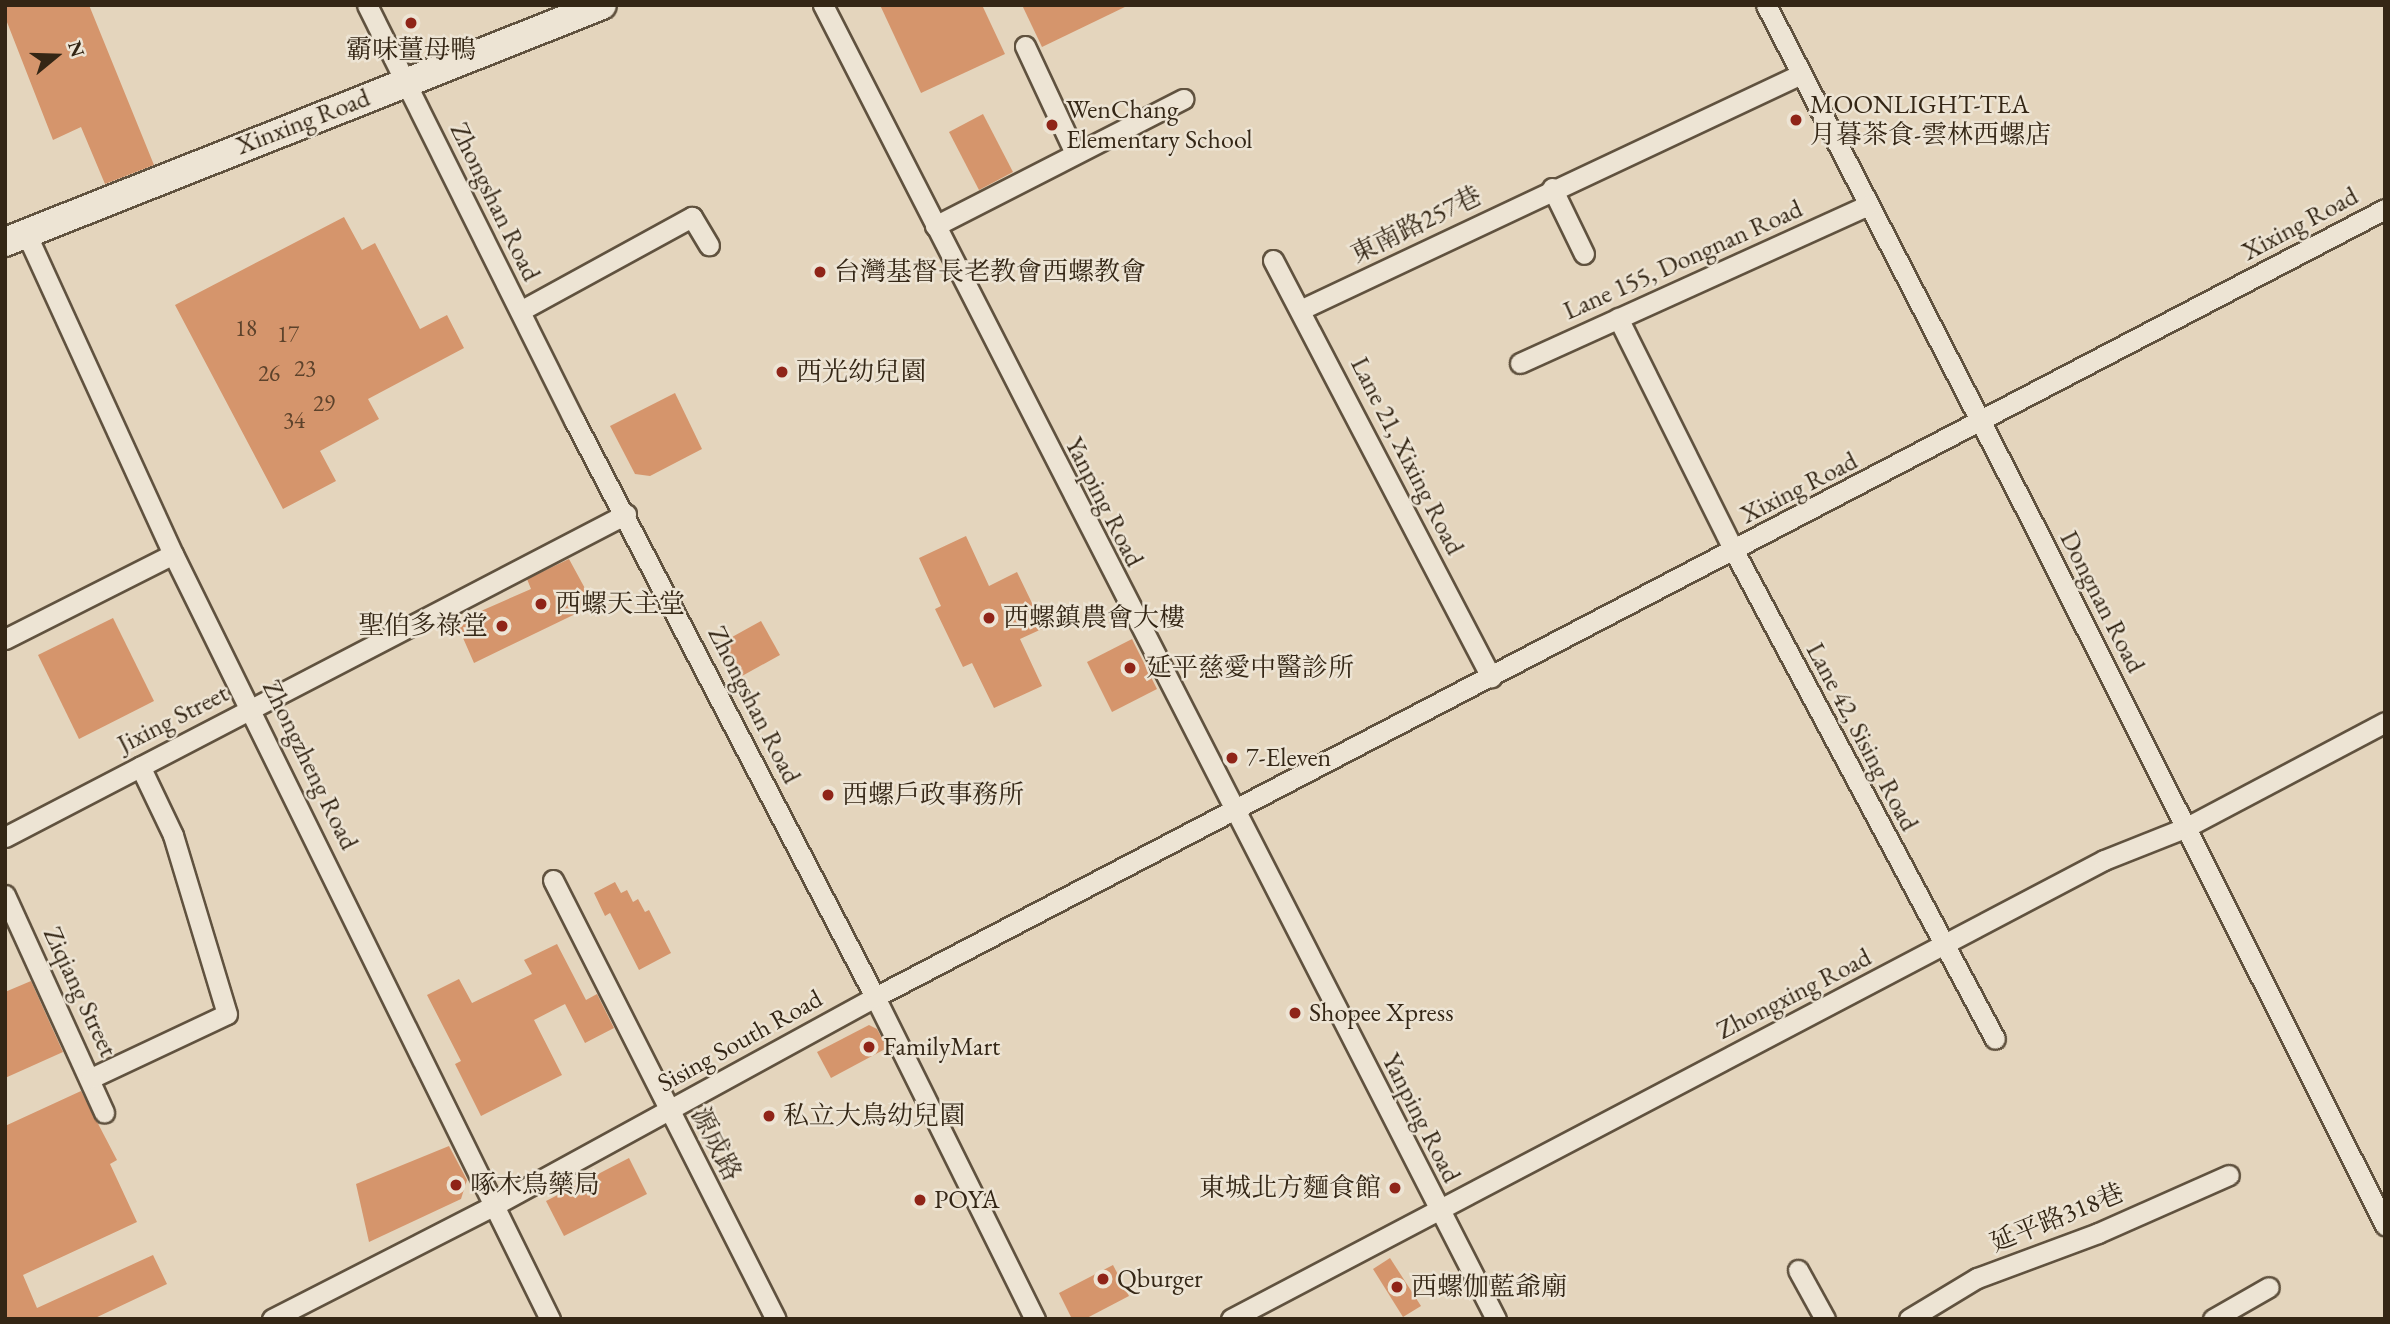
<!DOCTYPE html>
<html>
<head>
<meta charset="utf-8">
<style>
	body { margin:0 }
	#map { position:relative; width:2390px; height:1324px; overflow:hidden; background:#e4d5bd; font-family:"EB Garamond","Noto Serif TC",serif }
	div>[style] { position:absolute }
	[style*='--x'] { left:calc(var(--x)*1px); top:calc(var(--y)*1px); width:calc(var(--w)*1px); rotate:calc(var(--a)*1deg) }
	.building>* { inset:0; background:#d5956c }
	.roads { filter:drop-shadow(2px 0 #60523f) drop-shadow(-2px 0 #60523f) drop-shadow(0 2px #60523f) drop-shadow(0 -2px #60523f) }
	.street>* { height:19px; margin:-9.5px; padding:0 9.5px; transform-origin:9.5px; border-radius:9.5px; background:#ede4d4 }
	.secondary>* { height:28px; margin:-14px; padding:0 14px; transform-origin:14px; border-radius:14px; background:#ede4d4 }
	.dots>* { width:19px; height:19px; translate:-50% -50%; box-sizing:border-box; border:4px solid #ede4d4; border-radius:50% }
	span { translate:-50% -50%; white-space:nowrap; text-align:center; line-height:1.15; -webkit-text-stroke:5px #ede4d4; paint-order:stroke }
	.number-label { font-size:23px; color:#5c422b }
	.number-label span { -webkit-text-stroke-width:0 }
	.poi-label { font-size:26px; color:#342615 }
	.left { translate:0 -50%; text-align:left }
	.right { translate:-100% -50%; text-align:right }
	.street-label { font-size:26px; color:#342615 }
	.frame { position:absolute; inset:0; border:7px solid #342615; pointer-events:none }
	.north { position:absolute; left:21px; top:21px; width:70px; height:70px; -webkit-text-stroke:5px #ede4d4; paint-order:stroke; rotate:71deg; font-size:19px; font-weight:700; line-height:28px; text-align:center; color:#342615 }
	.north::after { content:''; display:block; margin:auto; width:24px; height:32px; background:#342615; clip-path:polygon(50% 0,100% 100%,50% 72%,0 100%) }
</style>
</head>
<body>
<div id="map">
	<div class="building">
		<i style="clip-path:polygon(5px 5px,89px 5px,154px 165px,105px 184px,81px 127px,53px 140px,5px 17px)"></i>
		<i style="clip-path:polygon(880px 5px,982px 5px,1005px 54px,921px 93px)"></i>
		<i style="clip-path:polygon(1022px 5px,1129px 5px,1042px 47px)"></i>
		<i style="clip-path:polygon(983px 114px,1013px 172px,979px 190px,949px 132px)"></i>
		<i style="clip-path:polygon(344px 217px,362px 250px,375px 243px,420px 329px,447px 315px,464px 348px,368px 399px,379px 419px,320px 451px,336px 481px,283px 509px,175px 305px)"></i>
		<i style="clip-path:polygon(675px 393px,702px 449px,650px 476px,635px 474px,610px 426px)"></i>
		<i style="clip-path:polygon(966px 536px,989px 586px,1017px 572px,1044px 628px,1020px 639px,1042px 686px,994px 708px,972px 663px,963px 667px,935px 609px,941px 606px,919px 558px)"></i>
		<i style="clip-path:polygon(569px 559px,594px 605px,474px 663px,456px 622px,531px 589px,527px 579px)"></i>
		<i style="clip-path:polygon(113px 618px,154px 701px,79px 739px,38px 655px)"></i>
		<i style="clip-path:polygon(761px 621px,780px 655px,742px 676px,723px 642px)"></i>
		<i style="clip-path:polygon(1132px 639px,1157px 689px,1112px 712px,1087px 662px)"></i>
		<i style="clip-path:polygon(615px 882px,621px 893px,627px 890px,633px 902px,638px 899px,645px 912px,649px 910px,671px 953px,639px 970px,610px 913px,605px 916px,594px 893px)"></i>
		<i style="clip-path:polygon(557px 944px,586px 1000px,597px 994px,614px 1028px,585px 1043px,565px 1004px,534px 1020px,562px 1075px,481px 1116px,455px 1064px,461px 1061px,427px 995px,459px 979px,472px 1003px,532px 974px,524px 960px)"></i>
		<i style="clip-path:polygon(31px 981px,63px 1052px,5px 1078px,5px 992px)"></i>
		<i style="clip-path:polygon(869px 1025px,877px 1029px,887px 1048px,831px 1078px,817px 1052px)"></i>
		<i style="clip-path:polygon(81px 1091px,117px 1160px,110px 1164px,137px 1222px,23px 1275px,37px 1308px,153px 1255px,167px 1284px,93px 1319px,5px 1319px,5px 1126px)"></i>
		<i style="clip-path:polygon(449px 1146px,467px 1180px,461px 1199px,369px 1242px,356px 1184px)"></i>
		<i style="clip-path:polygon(629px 1158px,647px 1194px,564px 1236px,546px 1201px)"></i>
		<i style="clip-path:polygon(1390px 1258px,1421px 1306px,1403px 1317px,1373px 1269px)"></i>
		<i style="clip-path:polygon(1113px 1265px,1129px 1296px,1085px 1319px,1072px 1319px,1059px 1293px)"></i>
	</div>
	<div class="roads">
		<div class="street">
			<i style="--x:367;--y:5;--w:464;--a:63.5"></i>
			<i style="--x:574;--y:420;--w:651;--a:62.45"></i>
			<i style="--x:875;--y:997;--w:360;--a:63.6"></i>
			<i style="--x:823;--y:5;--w:1476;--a:62.88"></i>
			<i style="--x:1766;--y:5;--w:589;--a:62.74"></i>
			<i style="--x:2036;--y:529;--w:779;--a:63.37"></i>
			<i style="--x:1025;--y:46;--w:118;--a:65"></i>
			<i style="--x:1552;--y:188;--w:73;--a:64.1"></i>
			<i style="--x:935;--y:226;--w:279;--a:-27.1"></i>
			<i style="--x:26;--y:233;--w:353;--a:65.4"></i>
			<i style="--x:173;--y:554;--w:853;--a:63.77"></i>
			<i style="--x:1273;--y:260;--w:471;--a:62.4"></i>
			<i style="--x:1302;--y:309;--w:552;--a:-25.22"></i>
			<i style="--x:520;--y:311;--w:196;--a:-28.7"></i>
			<i style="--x:692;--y:217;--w:33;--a:59"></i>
			<i style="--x:1618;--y:318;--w:260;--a:63.5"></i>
			<i style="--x:1734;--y:551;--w:553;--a:61.86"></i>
			<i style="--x:1520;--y:363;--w:382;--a:-24.4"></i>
			<i style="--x:5;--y:639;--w:188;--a:-26.8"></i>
			<i style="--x:5;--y:837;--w:700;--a:-27.48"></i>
			<i style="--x:553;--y:880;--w:492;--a:63.1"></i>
			<i style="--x:5;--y:895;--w:239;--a:65.5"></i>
			<i style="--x:91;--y:1078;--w:150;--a:-25.2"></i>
			<i style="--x:227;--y:1014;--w:187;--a:-106.8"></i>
			<i style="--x:173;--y:835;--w:76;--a:-115.6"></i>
			<i style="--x:1798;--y:1270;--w:56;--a:61.1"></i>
			<i style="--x:272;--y:1319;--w:253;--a:-27.1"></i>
			<i style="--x:497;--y:1204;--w:431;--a:-28.7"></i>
			<i style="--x:875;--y:997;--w:1703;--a:-27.56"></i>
			<i style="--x:1231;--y:1319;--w:986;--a:-27.73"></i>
			<i style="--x:2104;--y:860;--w:89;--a:-21.7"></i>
			<i style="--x:2187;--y:827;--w:224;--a:-27.9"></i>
			<i style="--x:1909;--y:1319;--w:79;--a:-31.1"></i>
			<i style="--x:1977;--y:1278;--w:129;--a:-20.4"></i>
			<i style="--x:2098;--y:1233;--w:143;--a:-23.9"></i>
			<i style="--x:2213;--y:1319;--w:64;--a:-29.7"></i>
		</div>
		<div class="secondary">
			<i style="--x:5;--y:242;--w:642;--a:-21.65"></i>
		</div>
	</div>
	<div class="dots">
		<i style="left:411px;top:23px;background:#8f2418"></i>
		<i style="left:1796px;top:120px;background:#8f2418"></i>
		<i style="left:1052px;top:125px;background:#8f2418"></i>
		<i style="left:820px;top:272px;background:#8f2418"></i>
		<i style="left:782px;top:372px;background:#8f2418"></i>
		<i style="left:541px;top:604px;background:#8f2418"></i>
		<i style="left:989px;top:618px;background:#8f2418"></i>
		<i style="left:502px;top:626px;background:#8f2418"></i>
		<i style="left:1130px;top:668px;background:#8f2418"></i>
		<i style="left:1232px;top:758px;background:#8f2418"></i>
		<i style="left:828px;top:795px;background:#8f2418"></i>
		<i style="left:1295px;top:1013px;background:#8f2418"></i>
		<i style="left:869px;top:1047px;background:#8f2418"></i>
		<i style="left:769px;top:1116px;background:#8f2418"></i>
		<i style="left:456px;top:1185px;background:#8f2418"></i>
		<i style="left:1395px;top:1188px;background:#8f2418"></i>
		<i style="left:920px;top:1200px;background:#8f2418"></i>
		<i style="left:1103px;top:1279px;background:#8f2418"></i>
		<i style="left:1397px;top:1287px;background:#8f2418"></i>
	</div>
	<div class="number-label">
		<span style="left:246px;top:328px">18</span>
		<span style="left:288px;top:334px">17</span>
		<span style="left:305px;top:368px">23</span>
		<span style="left:269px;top:373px">26</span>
		<span style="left:324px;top:403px">29</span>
		<span style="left:294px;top:420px">34</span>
	</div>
	<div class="poi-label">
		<span style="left:411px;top:50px">霸味薑母鴨</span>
		<span class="left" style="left:1810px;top:120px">MOONLIGHT-TEA<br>月暮茶食-雲林西螺店</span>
		<span class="left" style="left:1066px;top:125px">WenChang<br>Elementary School</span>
		<span class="left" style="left:834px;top:272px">台灣基督長老教會西螺教會</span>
		<span class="left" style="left:796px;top:372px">西光幼兒園</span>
		<span class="left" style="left:555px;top:604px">西螺天主堂</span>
		<span class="left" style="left:1003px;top:618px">西螺鎮農會大樓</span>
		<span class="right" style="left:488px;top:626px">聖伯多祿堂</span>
		<span class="left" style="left:1146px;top:668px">延平慈愛中醫診所</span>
		<span class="left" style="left:1246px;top:758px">7-Eleven</span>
		<span class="left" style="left:842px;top:795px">西螺戶政事務所</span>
		<span class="left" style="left:1309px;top:1013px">Shopee Xpress</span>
		<span class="left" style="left:883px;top:1047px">FamilyMart</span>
		<span class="left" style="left:783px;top:1116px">私立大鳥幼兒園</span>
		<span class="left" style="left:470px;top:1185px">啄木鳥藥局</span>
		<span class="right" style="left:1381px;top:1188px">東城北方麵食館</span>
		<span class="left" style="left:934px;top:1200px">POYA</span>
		<span class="left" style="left:1117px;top:1279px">Qburger</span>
		<span class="left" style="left:1411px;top:1287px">西螺伽藍爺廟</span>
	</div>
	<div class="street-label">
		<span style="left:303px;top:122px;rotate:-21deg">Xinxing Road</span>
		<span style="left:495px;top:202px;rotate:64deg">Zhongshan Road</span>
		<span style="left:2300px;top:224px;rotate:-28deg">Xixing Road</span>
		<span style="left:1416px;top:225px;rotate:-26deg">東南路257巷</span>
		<span style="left:1683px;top:260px;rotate:-24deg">Lane 155, Dongnan Road</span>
		<span style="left:1407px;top:456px;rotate:63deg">Lane 21, Xixing Road</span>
		<span style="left:1799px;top:488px;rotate:-27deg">Xixing Road</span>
		<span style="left:1104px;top:502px;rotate:63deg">Yanping Road</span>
		<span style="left:2102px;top:602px;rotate:63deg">Dongnan Road</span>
		<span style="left:754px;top:705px;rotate:63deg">Zhongshan Road</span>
		<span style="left:173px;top:719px;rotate:-27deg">Jixing Street</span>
		<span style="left:1862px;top:737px;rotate:62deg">Lane 42, Sising Road</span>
		<span style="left:310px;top:765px;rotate:64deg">Zhongzheng Road</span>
		<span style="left:80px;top:992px;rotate:65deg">Ziqiang Street</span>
		<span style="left:1794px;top:994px;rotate:-27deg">Zhongxing Road</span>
		<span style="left:740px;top:1041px;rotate:-29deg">Sising South Road</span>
		<span style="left:1421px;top:1118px;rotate:63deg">Yanping Road</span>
		<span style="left:716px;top:1144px;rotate:63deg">源成路</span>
		<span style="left:2057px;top:1218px;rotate:-22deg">延平路318巷</span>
	</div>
	<div class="frame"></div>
	<div class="north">N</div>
</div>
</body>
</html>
